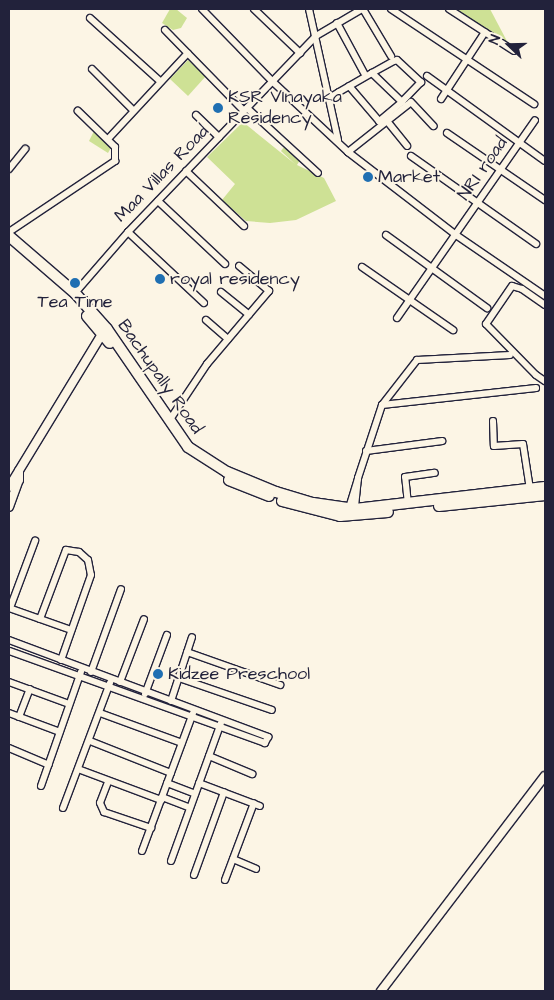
<!DOCTYPE html>
<html>
<head>
<meta charset="utf-8">
<style>
	body { margin:0 }
	#map { position:relative; width:554px; height:1000px; overflow:hidden; background:#fcf5e5; font-family:"Architects Daughter",sans-serif }
	div>[style] { position:absolute }
	[style*='--x'] { left:calc(var(--x)*1px); top:calc(var(--y)*1px); width:calc(var(--w)*1px); rotate:calc(var(--a)*1deg) }
	.green>* { inset:0; background:#cee195 }
	.roads { filter:drop-shadow(1px 0 #22223b) drop-shadow(-1px 0 #22223b) drop-shadow(0 1px #22223b) drop-shadow(0 -1px #22223b) }
	.minor>* { height:6px; margin:-3px; padding:0 3px; transform-origin:3px; border-radius:3px; background:#fcf5e5 }
	.tertiary>* { height:8px; margin:-4px; padding:0 4px; transform-origin:4px; border-radius:4px; background:#fcf5e5 }
	.primary>* { height:10px; margin:-5px; padding:0 5px; transform-origin:5px; border-radius:5px; background:#fcf5e5 }
	.dots>* { width:14px; height:14px; translate:-50% -50%; box-sizing:border-box; border:2px solid #fcf5e5; border-radius:50% }
	span { translate:-50% -50%; white-space:nowrap; text-align:center; line-height:1.15; -webkit-text-stroke:4px #fcf5e5; paint-order:stroke }
	.poi-label { font-size:18px; color:#22223b }
	.left { translate:0 -50%; text-align:left }
	.street-label { font-size:18px; color:#22223b }
	.frame { position:absolute; inset:0; border:10px solid #22223b; pointer-events:none }
	.north { position:absolute; left:484px; top:20px; width:50px; height:50px; -webkit-text-stroke:4px #fcf5e5; paint-order:stroke; rotate:291deg; font-size:14px; font-weight:700; line-height:20px; text-align:center; color:#22223b }
	.north::after { content:''; display:block; margin:auto; width:18px; height:22px; background:#22223b; clip-path:polygon(50% 0,100% 100%,50% 72%,0 100%) }
</style>
</head>
<body>
<div id="map">
	<div class="green">
		<i style="clip-path:polygon(170px 9px,176px 9px,187px 18px,181px 28px,173px 30px,162px 23px)"></i>
		<i style="clip-path:polygon(453px 9px,490px 9px,509px 45px)"></i>
		<i style="clip-path:polygon(188px 60px,206px 76px,188px 96px,170px 79px)"></i>
		<i style="clip-path:polygon(243px 122px,295px 164px,281px 151px,284px 147px,300px 160px,297px 165px,324px 178px,336px 201px,296px 220px,270px 223px,246px 221px,222px 200px,235px 184px,207px 157px)"></i>
		<i style="clip-path:polygon(94px 131px,112px 146px,108px 153px,89px 141px)"></i>
	</div>
	<div class="roads">
		<div class="minor">
			<i style="--x:202;--y:9;--w:102;--a:45.8"></i>
			<i style="--x:273;--y:82;--w:103;--a:43"></i>
			<i style="--x:348;--y:152;--w:136;--a:37.5"></i>
			<i style="--x:456;--y:235;--w:108;--a:34.4"></i>
			<i style="--x:254;--y:9;--w:64;--a:43.7"></i>
			<i style="--x:309;--y:9;--w:134;--a:77.5"></i>
			<i style="--x:363;--y:9;--w:55;--a:59.2"></i>
			<i style="--x:391;--y:9;--w:172;--a:33.6"></i>
			<i style="--x:449;--y:9;--w:77;--a:32.9"></i>
			<i style="--x:90;--y:18;--w:94;--a:42"></i>
			<i style="--x:337;--y:23;--w:57;--a:61.6"></i>
			<i style="--x:165;--y:30;--w:113;--a:45.7"></i>
			<i style="--x:92;--y:69;--w:58;--a:45"></i>
			<i style="--x:372;--y:73;--w:42;--a:44"></i>
			<i style="--x:427;--y:76;--w:145;--a:35.8"></i>
			<i style="--x:331;--y:97;--w:9;--a:-32"></i>
			<i style="--x:339;--y:92;--w:38;--a:-30"></i>
			<i style="--x:372;--y:73;--w:25;--a:-29"></i>
			<i style="--x:394;--y:61;--w:3;--a:-18"></i>
			<i style="--x:397;--y:60;--w:33;--a:43"></i>
			<i style="--x:421;--y:82;--w:28;--a:134"></i>
			<i style="--x:402;--y:102;--w:30;--a:140"></i>
			<i style="--x:379;--y:121;--w:46;--a:-130.6"></i>
			<i style="--x:441;--y:99;--w:80;--a:-56.7"></i>
			<i style="--x:247;--y:108;--w:96;--a:42.5"></i>
			<i style="--x:196;--y:115;--w:32;--a:44"></i>
			<i style="--x:387;--y:121;--w:32;--a:51"></i>
			<i style="--x:447;--y:133;--w:119;--a:34.4"></i>
			<i style="--x:108;--y:139;--w:117;--a:-47.1"></i>
			<i style="--x:348;--y:152;--w:80;--a:-38.4"></i>
			<i style="--x:411;--y:102;--w:33;--a:47"></i>
			<i style="--x:411;--y:156;--w:153;--a:35.1"></i>
			<i style="--x:9;--y:169;--w:26;--a:-51"></i>
			<i style="--x:186;--y:171;--w:80;--a:43.5"></i>
			<i style="--x:158;--y:201;--w:92;--a:43.2"></i>
			<i style="--x:9;--y:232;--w:128;--a:-33.8"></i>
			<i style="--x:115;--y:161;--w:14;--a:-90"></i>
			<i style="--x:115;--y:147;--w:52;--a:-135.8"></i>
			<i style="--x:128;--y:232;--w:104;--a:43.1"></i>
			<i style="--x:386;--y:235;--w:125;--a:35.9"></i>
			<i style="--x:362;--y:267;--w:111;--a:34.7"></i>
			<i style="--x:221;--y:292;--w:36;--a:39"></i>
			<i style="--x:75;--y:293;--w:81;--a:-49"></i>
			<i style="--x:128;--y:232;--w:272;--a:-46.2"></i>
			<i style="--x:316;--y:36;--w:53;--a:-30.4"></i>
			<i style="--x:545;--y:305;--w:28;--a:-145"></i>
			<i style="--x:522;--y:289;--w:10;--a:-163"></i>
			<i style="--x:512;--y:286;--w:46;--a:124.4"></i>
			<i style="--x:486;--y:324;--w:71;--a:45.6"></i>
			<i style="--x:536;--y:375;--w:11;--a:34"></i>
			<i style="--x:397;--y:318;--w:241;--a:-55.1"></i>
			<i style="--x:206;--y:320;--w:29;--a:41"></i>
			<i style="--x:382;--y:405;--w:155;--a:-6.3"></i>
			<i style="--x:169;--y:421;--w:69;--a:-56.3"></i>
			<i style="--x:207;--y:364;--w:96;--a:-49.7"></i>
			<i style="--x:269;--y:291;--w:39;--a:-140"></i>
			<i style="--x:493;--y:421;--w:25;--a:88"></i>
			<i style="--x:494;--y:446;--w:29;--a:-4"></i>
			<i style="--x:523;--y:444;--w:46;--a:81.2"></i>
			<i style="--x:366;--y:451;--w:77;--a:-7.5"></i>
			<i style="--x:358;--y:478;--w:77;--a:-71.8"></i>
			<i style="--x:382;--y:405;--w:57;--a:-52.1"></i>
			<i style="--x:417;--y:360;--w:93;--a:-3.1"></i>
			<i style="--x:408;--y:504;--w:27;--a:-96"></i>
			<i style="--x:405;--y:477;--w:30;--a:-8"></i>
			<i style="--x:349;--y:508;--w:31;--a:-73"></i>
			<i style="--x:358;--y:478;--w:31;--a:96"></i>
			<i style="--x:9;--y:608;--w:66;--a:19.5"></i>
			<i style="--x:10;--y:608;--w:72;--a:-69.5"></i>
			<i style="--x:40;--y:619;--w:74;--a:-69.4"></i>
			<i style="--x:66;--y:550;--w:13;--a:9"></i>
			<i style="--x:79;--y:552;--w:12;--a:42"></i>
			<i style="--x:88;--y:560;--w:15;--a:79"></i>
			<i style="--x:91;--y:575;--w:90;--a:109.4"></i>
			<i style="--x:9;--y:640;--w:277;--a:20.5"></i>
			<i style="--x:268;--y:737;--w:7;--a:117"></i>
			<i style="--x:265;--y:743;--w:272;--a:-160.2"></i>
			<i style="--x:187;--y:652;--w:99;--a:19.5"></i>
			<i style="--x:91;--y:672;--w:88;--a:-70.1"></i>
			<i style="--x:179;--y:678;--w:98;--a:19"></i>
			<i style="--x:9;--y:682;--w:64;--a:20.1"></i>
			<i style="--x:120;--y:682;--w:67;--a:-69.1"></i>
			<i style="--x:145;--y:694;--w:63;--a:-69.6"></i>
			<i style="--x:171;--y:701;--w:67;--a:-71.8"></i>
			<i style="--x:9;--y:713;--w:54;--a:20.4"></i>
			<i style="--x:100;--y:713;--w:87;--a:20.1"></i>
			<i style="--x:19;--y:717;--w:30;--a:-69"></i>
			<i style="--x:90;--y:741;--w:87;--a:21.6"></i>
			<i style="--x:9;--y:748;--w:43;--a:23"></i>
			<i style="--x:209;--y:756;--w:47;--a:22.7"></i>
			<i style="--x:78;--y:769;--w:89;--a:20.5"></i>
			<i style="--x:108;--y:782;--w:22;--a:111"></i>
			<i style="--x:100;--y:803;--w:10;--a:66"></i>
			<i style="--x:104;--y:812;--w:50;--a:18.8"></i>
			<i style="--x:167;--y:783;--w:30;--a:21"></i>
			<i style="--x:199;--y:783;--w:65;--a:20.7"></i>
			<i style="--x:41;--y:786;--w:121;--a:-70.7"></i>
			<i style="--x:162;--y:797;--w:30;--a:21"></i>
			<i style="--x:63;--y:808;--w:134;--a:-69.4"></i>
			<i style="--x:142;--y:851;--w:147;--a:-69.7"></i>
			<i style="--x:233;--y:859;--w:25;--a:23"></i>
			<i style="--x:171;--y:861;--w:147;--a:-70.1"></i>
			<i style="--x:194;--y:875;--w:88;--a:-70.1"></i>
			<i style="--x:225;--y:880;--w:82;--a:-69.4"></i>
		</div>
		<div class="tertiary">
			<i style="--x:9;--y:487;--w:179;--a:-58.7"></i>
			<i style="--x:9;--y:507;--w:29;--a:-70"></i>
			<i style="--x:19;--y:480;--w:9;--a:-90"></i>
			<i style="--x:381;--y:991;--w:270;--a:-52.7"></i>
		</div>
		<div class="primary">
			<i style="--x:9;--y:236;--w:87;--a:40.8"></i>
			<i style="--x:75;--y:293;--w:48;--a:48.4"></i>
			<i style="--x:107;--y:329;--w:143;--a:55.5"></i>
			<i style="--x:188;--y:447;--w:46;--a:32.7"></i>
			<i style="--x:227;--y:472;--w:53;--a:22.2"></i>
			<i style="--x:276;--y:492;--w:39;--a:17"></i>
			<i style="--x:313;--y:503;--w:42;--a:8.1"></i>
			<i style="--x:355;--y:509;--w:191;--a:-6.6"></i>
			<i style="--x:87;--y:316;--w:35;--a:50"></i>
			<i style="--x:229;--y:480;--w:43;--a:21.8"></i>
			<i style="--x:282;--y:501;--w:60;--a:14.5"></i>
			<i style="--x:340;--y:516;--w:48;--a:-4.8"></i>
			<i style="--x:439;--y:506;--w:107;--a:-5.9"></i>
		</div>
	</div>
	<div class="dots">
		<i style="left:218px;top:108px;background:#1f6fb2"></i>
		<i style="left:368px;top:177px;background:#1f6fb2"></i>
		<i style="left:160px;top:279px;background:#1f6fb2"></i>
		<i style="left:75px;top:283px;background:#1f6fb2"></i>
		<i style="left:158px;top:674px;background:#1f6fb2"></i>
	</div>
	<div class="poi-label">
		<span class="left" style="left:228px;top:108px">KSR VInayaka<br>Residency</span>
		<span class="left" style="left:378px;top:177px">Market</span>
		<span class="left" style="left:170px;top:279px">royal residency</span>
		<span style="left:75px;top:302px">Tea Time</span>
		<span class="left" style="left:168px;top:674px">Kidzee Preschool</span>
	</div>
	<div class="street-label">
		<span style="left:483px;top:169px;rotate:-55deg">NRI road</span>
		<span style="left:162px;top:174px;rotate:-46deg">Maa Villas Road</span>
		<span style="left:160px;top:377px;rotate:55deg">Bachupally Road</span>
	</div>
	<div class="frame"></div>
	<div class="north">N</div>
</div>
</body>
</html>
